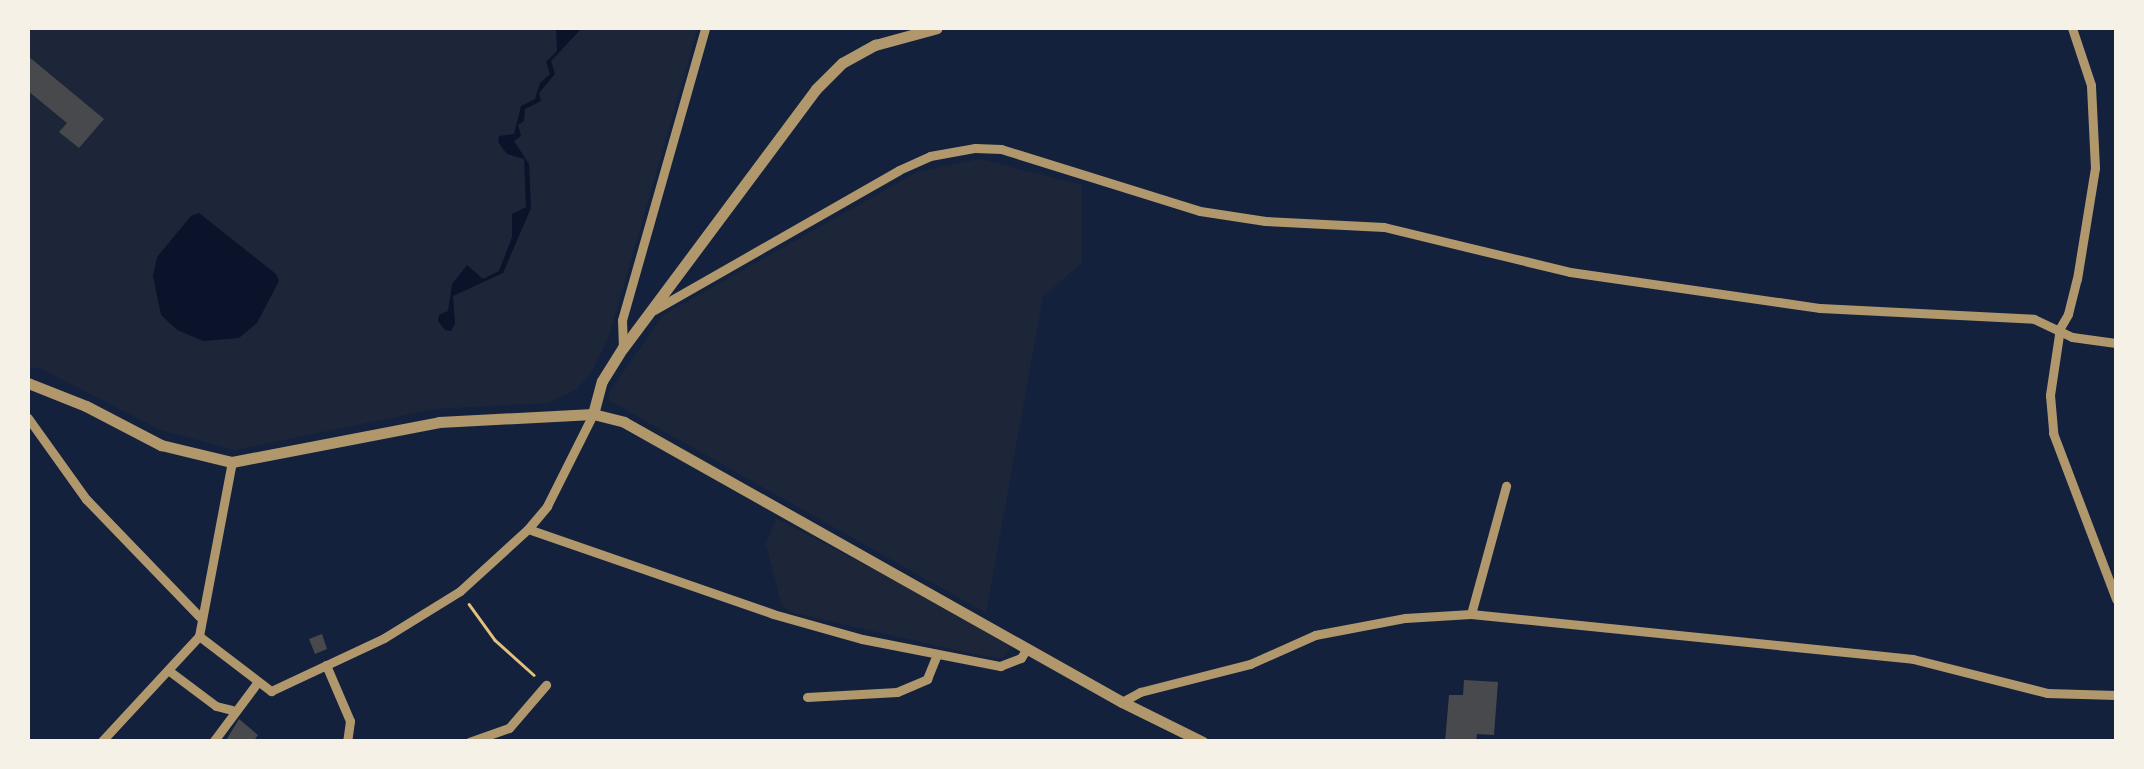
<!DOCTYPE html>
<html>
<head>
<meta charset="utf-8">
<style>
	body { margin:0 }
	#map { position:relative; width:2144px; height:769px; overflow:hidden; background:#14213d; font-family:Inter,sans-serif }
	div>[style] { position:absolute }
	[style*='--x'] { left:calc(var(--x)*1px); top:calc(var(--y)*1px); width:calc(var(--w)*1px); rotate:calc(var(--a)*1deg) }
	.green>* { inset:0; background:#1d2539 }
	.water>* { inset:0; background:#0b132b }
	.building>* { inset:0; background:#48494c }
	.path>* { height:2.5px; margin:-1.25px; padding:0 1.25px; transform-origin:1.25px; border-radius:1.25px; background:#e5c07b }
	.minor>* { height:9px; margin:-4.5px; padding:0 4.5px; transform-origin:4.5px; border-radius:4.5px; background:#b1986c }
	.tertiary>* { height:11px; margin:-5.5px; padding:0 5.5px; transform-origin:5.5px; border-radius:5.5px; background:#b1986c }
	span { translate:-50% -50%; white-space:nowrap; text-align:center; line-height:1.15; -webkit-text-stroke:8px #f6f1e7; paint-order:stroke }
	.frame { position:absolute; inset:0; border:30px solid #f6f1e7; pointer-events:none }
</style>
</head>
<body>
<div id="map">
	<div class="green">
		<i style="clip-path:polygon(28px 28px,698px 28px,609px 336px,591px 373px,577px 389px,548px 403px,435px 409px,235px 450px,161px 430px,39px 368px,28px 367px)"></i>
		<i style="clip-path:polygon(979px 159px,1082px 185px,1082px 263px,1043px 296px,986px 613px,610px 401px,608px 394px,663px 315px,917px 172px)"></i>
		<i style="clip-path:polygon(776px 518px,909px 588px,1012px 645px,1003px 659px,983px 656px,794px 613px,782px 606px,766px 544px)"></i>
	</div>
	<div class="water">
		<i style="clip-path:polygon(556px 28px,582px 28px,551px 61px,555px 74px,539px 93px,541px 101px,525px 109px,524px 121px,518px 125px,521px 136px,514px 141px,529px 164px,531px 208px,503px 273px,453px 296px,455px 324px,451px 331px,445px 330px,438px 321px,439px 315px,448px 311px,452px 284px,467px 265px,483px 279px,499px 271px,512px 237px,512px 214px,526px 207px,524px 159px,507px 154px,498px 142px,499px 136px,514px 134px,521px 106px,535px 99px,540px 83px,550px 74px,546px 62px,557px 51px)"></i>
		<i style="clip-path:polygon(199px 213px,276px 274px,279px 281px,257px 323px,239px 338px,203px 341px,177px 330px,161px 315px,153px 276px,157px 257px,191px 216px)"></i>
	</div>
	<div class="building">
		<i style="clip-path:polygon(28px 56px,104px 119px,79px 148px,59px 132px,67px 123px,28px 91px)"></i>
		<i style="clip-path:polygon(322px 634px,327px 649px,315px 654px,309px 639px)"></i>
		<i style="clip-path:polygon(1464px 680px,1498px 682px,1494px 735px,1477px 734px,1476px 742px,1445px 742px,1449px 695px,1463px 695px)"></i>
		<i style="clip-path:polygon(239px 719px,258px 735px,253px 742px,225px 742px)"></i>
	</div>
	<div class="path">
		<i style="--x:469;--y:604;--w:44;--a:54.2"></i>
		<i style="--x:495;--y:640;--w:52;--a:41.9"></i>
	</div>
	<div class="minor">
		<i style="--x:654;--y:310;--w:282;--a:-29.7"></i>
		<i style="--x:899;--y:170;--w:34;--a:-24"></i>
		<i style="--x:930;--y:156;--w:46;--a:-10.1"></i>
		<i style="--x:975;--y:148;--w:26;--a:2"></i>
		<i style="--x:1001;--y:149;--w:208;--a:17.3"></i>
		<i style="--x:1200;--y:211;--w:66;--a:8.7"></i>
		<i style="--x:1265;--y:221;--w:119;--a:2.9"></i>
		<i style="--x:1384;--y:227;--w:191;--a:13.6"></i>
		<i style="--x:1570;--y:272;--w:253;--a:8.2"></i>
		<i style="--x:1820;--y:308;--w:214;--a:2.9"></i>
		<i style="--x:2034;--y:319;--w:42;--a:25.3"></i>
		<i style="--x:2072;--y:337;--w:44;--a:7.8"></i>
		<i style="--x:2060;--y:328;--w:16;--a:-60"></i>
		<i style="--x:2068;--y:314;--w:36;--a:-76"></i>
		<i style="--x:2077;--y:279;--w:112;--a:-80.8"></i>
		<i style="--x:2095;--y:168;--w:83;--a:-92.8"></i>
		<i style="--x:2091;--y:85;--w:60;--a:-108.4"></i>
		<i style="--x:2060;--y:328;--w:68;--a:98.5"></i>
		<i style="--x:2050;--y:395;--w:38;--a:85"></i>
		<i style="--x:2053;--y:433;--w:178;--a:69.2"></i>
		<i style="--x:623;--y:348;--w:28;--a:-92"></i>
		<i style="--x:622;--y:320;--w:304;--a:-74.1"></i>
		<i style="--x:28;--y:418;--w:100;--a:54.4"></i>
		<i style="--x:86;--y:499;--w:163;--a:46"></i>
		<i style="--x:528;--y:529;--w:259;--a:19.1"></i>
		<i style="--x:773;--y:614;--w:92;--a:15.7"></i>
		<i style="--x:862;--y:639;--w:141;--a:11.1"></i>
		<i style="--x:1000;--y:666;--w:22;--a:-21"></i>
		<i style="--x:1021;--y:658;--w:12;--a:-59"></i>
		<i style="--x:1471;--y:614;--w:133;--a:-74.7"></i>
		<i style="--x:199;--y:636;--w:91;--a:37.4"></i>
		<i style="--x:271;--y:691;--w:125;--a:-25.1"></i>
		<i style="--x:384;--y:638;--w:89;--a:-31.7"></i>
		<i style="--x:460;--y:591;--w:92;--a:-42.4"></i>
		<i style="--x:528;--y:529;--w:30;--a:-50"></i>
		<i style="--x:547;--y:506;--w:103;--a:-63.4"></i>
		<i style="--x:326;--y:665;--w:61;--a:66.8"></i>
		<i style="--x:350;--y:721;--w:21;--a:98"></i>
		<i style="--x:168;--y:670;--w:60;--a:36.9"></i>
		<i style="--x:216;--y:706;--w:16;--a:14"></i>
		<i style="--x:807;--y:697;--w:90;--a:-3.2"></i>
		<i style="--x:897;--y:692;--w:33;--a:-23"></i>
		<i style="--x:927;--y:679;--w:27;--a:-68"></i>
		<i style="--x:1122;--y:702;--w:21;--a:-29"></i>
		<i style="--x:1140;--y:692;--w:114;--a:-14.3"></i>
		<i style="--x:1250;--y:664;--w:71;--a:-24"></i>
		<i style="--x:1315;--y:635;--w:92;--a:-10.7"></i>
		<i style="--x:1405;--y:618;--w:66;--a:-3.5"></i>
		<i style="--x:1471;--y:614;--w:444;--a:5.8"></i>
		<i style="--x:1913;--y:659;--w:138;--a:14.2"></i>
		<i style="--x:2047;--y:693;--w:69;--a:1.7"></i>
		<i style="--x:101;--y:742;--w:144;--a:-47.2"></i>
		<i style="--x:199;--y:636;--w:177;--a:-79.3"></i>
		<i style="--x:213;--y:742;--w:74;--a:-53.3"></i>
		<i style="--x:469;--y:742;--w:42;--a:-19.3"></i>
		<i style="--x:509;--y:728;--w:57;--a:-49.3"></i>
	</div>
	<div class="tertiary">
		<i style="--x:28;--y:383;--w:62;--a:21.6"></i>
		<i style="--x:86;--y:406;--w:85;--a:27.5"></i>
		<i style="--x:161;--y:445;--w:73;--a:13.5"></i>
		<i style="--x:232;--y:462;--w:211;--a:-10.9"></i>
		<i style="--x:439;--y:422;--w:154;--a:-3"></i>
		<i style="--x:593;--y:414;--w:32;--a:14"></i>
		<i style="--x:624;--y:422;--w:571;--a:29.35"></i>
		<i style="--x:1122;--y:702;--w:90;--a:26.3"></i>
		<i style="--x:593;--y:414;--w:34;--a:-75"></i>
		<i style="--x:602;--y:381;--w:39;--a:-58"></i>
		<i style="--x:623;--y:348;--w:323;--a:-53.3"></i>
		<i style="--x:816;--y:89;--w:37;--a:-45"></i>
		<i style="--x:842;--y:63;--w:38;--a:-29"></i>
		<i style="--x:875;--y:45;--w:64;--a:-15.3"></i>
	</div>
	<div class="frame"></div>
</div>
</body>
</html>
